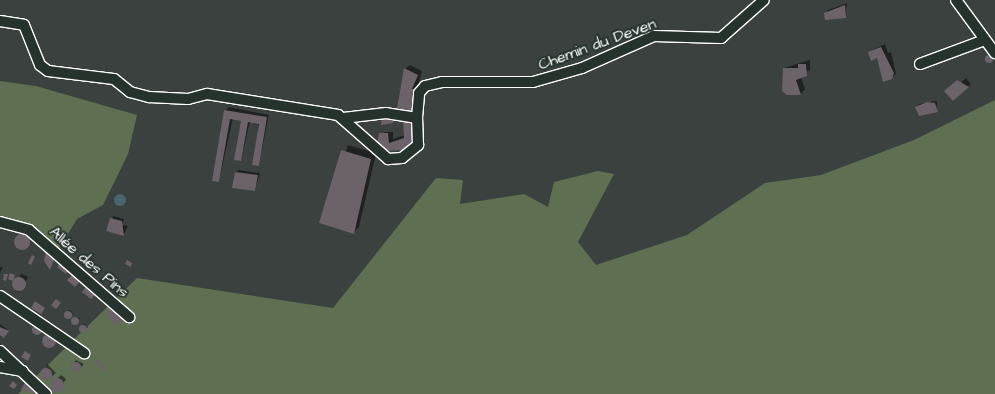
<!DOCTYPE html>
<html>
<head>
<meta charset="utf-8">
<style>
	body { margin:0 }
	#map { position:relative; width:995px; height:394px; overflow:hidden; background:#3b413f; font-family:"Architects Daughter",sans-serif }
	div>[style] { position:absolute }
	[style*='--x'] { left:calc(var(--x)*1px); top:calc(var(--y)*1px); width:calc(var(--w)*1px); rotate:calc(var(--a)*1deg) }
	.green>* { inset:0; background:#5f6f51 }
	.water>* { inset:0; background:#496670 }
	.round { border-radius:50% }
	.shadow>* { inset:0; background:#0007 }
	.building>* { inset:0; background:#6c6269 }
	.roads { filter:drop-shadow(1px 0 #fff) drop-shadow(-1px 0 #fff) drop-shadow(0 1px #fff) drop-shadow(0 -1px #fff) }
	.minor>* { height:10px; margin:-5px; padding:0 5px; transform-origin:5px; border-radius:5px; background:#26332d }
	span { translate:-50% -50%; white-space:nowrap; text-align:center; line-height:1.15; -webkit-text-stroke:4px #26332d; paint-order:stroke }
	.street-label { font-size:16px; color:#fff }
</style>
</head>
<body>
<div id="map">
	<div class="green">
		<i style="clip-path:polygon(0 81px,36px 86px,137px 115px,128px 154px,103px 205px,77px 219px,59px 248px,29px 226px,0 218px)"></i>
		<i style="clip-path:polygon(995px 100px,995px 394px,18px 394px,137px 278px,333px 308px,436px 178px,463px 180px,460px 204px,524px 194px,548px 207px,554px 182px,598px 171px,614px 174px,578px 242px,596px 265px,687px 235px,765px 183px,821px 175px,914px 140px)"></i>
	</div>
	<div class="water">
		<i class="round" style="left:114px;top:194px;width:12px;height:12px"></i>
	</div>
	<div class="shadow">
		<i style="clip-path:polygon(847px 3px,845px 17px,826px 13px,828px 10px)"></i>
		<i style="clip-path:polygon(885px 44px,888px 53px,891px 52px,896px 74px,891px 78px,878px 57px,869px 52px)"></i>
		<i style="clip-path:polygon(810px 60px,810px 70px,800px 75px,805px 89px,801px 94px,784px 90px,784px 68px)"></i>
		<i style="clip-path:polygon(410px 65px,422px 71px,411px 111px,405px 69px)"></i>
		<i style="clip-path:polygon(966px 78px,971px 84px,954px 99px,949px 93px)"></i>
		<i style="clip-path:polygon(937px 101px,937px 111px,917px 107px,919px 104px)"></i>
		<i style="clip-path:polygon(229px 107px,269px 115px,259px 164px,258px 119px,250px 121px,241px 160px,242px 121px,233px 118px,219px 181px,225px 111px)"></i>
		<i style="clip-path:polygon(413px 118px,414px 146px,377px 150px,384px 132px,393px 132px,393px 139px,405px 135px)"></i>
		<i style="clip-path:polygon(348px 145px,376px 153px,359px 227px,353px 233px,320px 223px)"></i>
		<i style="clip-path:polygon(239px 170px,260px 173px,255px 190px,236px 172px)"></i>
		<i style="clip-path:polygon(113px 216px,124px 219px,122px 225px,128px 226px,124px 234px,109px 230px)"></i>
		<i style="clip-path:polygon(24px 231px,33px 236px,23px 250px,15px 246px)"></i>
		<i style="clip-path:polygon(0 267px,3px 267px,0 273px)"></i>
		<i style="clip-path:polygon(21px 274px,28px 277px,19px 292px,15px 290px)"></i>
		<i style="clip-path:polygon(69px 310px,73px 312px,68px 317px,68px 311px)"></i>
		<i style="clip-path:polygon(75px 317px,80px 318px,76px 325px,71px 322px)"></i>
		<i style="clip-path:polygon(0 324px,8px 330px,6px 333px,0 334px)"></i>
		<i style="clip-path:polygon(38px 324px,44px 327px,37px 334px,33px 329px)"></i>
		<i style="clip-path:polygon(84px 324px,88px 327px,84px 332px,80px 330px)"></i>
		<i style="clip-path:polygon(48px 333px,60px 338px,54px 345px,41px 340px)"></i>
		<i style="clip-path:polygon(76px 360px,84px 364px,78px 371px,71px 366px)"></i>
		<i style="clip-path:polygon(47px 364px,56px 373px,47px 380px,42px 376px)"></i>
		<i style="clip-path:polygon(61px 375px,66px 379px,59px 390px,52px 384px)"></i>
	</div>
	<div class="building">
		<i style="clip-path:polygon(845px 5px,846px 18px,825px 20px,824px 13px)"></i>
		<i style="clip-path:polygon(881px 47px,894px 73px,892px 79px,883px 82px,877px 58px,871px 61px,868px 52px)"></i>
		<i class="round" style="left:985px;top:55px;width:8px;height:8px"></i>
		<i style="clip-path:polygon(798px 64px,806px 64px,807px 76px,796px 80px,801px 95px,787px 95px,782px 91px,783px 68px,798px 68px)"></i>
		<i style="clip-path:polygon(404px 68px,418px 75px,412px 89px,415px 89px,412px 112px,397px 109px)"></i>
		<i style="clip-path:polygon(957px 80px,969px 87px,953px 101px,944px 91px)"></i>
		<i style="clip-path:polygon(927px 102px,935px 103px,938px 112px,919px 116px,915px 107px)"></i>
		<i style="clip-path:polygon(224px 110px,267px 117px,259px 166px,252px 165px,259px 124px,248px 122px,241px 161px,234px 160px,241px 121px,230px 119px,219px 182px,212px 181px)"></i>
		<i style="clip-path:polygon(382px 116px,394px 118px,393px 123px,381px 125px)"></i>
		<i style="clip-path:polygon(403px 120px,411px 120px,412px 150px,376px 151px,379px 133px,388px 133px,389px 143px,404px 138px)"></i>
		<i style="clip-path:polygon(341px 150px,371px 159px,354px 234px,319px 223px)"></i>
		<i style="clip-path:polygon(235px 172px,258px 175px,255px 191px,232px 188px)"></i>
		<i style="clip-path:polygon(110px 218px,122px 221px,124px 236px,106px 231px)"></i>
		<i class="round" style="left:14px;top:234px;width:16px;height:16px"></i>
		<i style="clip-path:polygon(46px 251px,56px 255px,50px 270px,44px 261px)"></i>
		<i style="clip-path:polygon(32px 255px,35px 257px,31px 265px,28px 263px)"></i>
		<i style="clip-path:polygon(127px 260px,132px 263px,131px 267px,125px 264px)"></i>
		<i style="clip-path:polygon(61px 262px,70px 269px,66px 274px,57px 267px)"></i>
		<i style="clip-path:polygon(75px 272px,82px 279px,75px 287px,67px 280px)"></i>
		<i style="clip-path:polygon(10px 273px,15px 275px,13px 281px,8px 279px)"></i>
		<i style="clip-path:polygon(4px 274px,8px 274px,6px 281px,3px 280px)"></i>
		<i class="round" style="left:12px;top:277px;width:14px;height:14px"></i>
		<i style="clip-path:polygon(87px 285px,97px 293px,91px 299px,82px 292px)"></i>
		<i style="clip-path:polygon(56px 299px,61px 303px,56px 309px,51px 305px)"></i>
		<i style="clip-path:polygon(35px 301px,45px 308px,41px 314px,31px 308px)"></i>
		<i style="clip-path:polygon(111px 308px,122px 320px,116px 326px,106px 314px)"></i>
		<i class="round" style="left:64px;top:311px;width:8px;height:8px"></i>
		<i class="round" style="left:71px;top:317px;width:8px;height:8px"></i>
		<i class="round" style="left:32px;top:325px;width:10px;height:10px"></i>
		<i class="round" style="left:79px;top:325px;width:8px;height:8px"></i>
		<i style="clip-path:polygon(0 327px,9px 331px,4px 338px,0 335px)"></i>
		<i class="round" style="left:42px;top:334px;width:14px;height:14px"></i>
		<i style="clip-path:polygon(25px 351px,31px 355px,28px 361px,21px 357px)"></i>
		<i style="clip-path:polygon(98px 359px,105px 369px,102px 371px,95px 361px)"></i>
		<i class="round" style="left:71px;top:362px;width:10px;height:10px"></i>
		<i class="round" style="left:40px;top:368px;width:12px;height:12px"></i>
		<i class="round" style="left:50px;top:378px;width:14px;height:14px"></i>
		<i style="clip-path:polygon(26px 380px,36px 391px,35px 394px,21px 390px)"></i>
		<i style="clip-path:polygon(13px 381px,17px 385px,14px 389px,9px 386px)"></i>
	</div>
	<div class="roads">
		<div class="minor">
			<i style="--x:956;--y:0;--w:66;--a:53.7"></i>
			<i style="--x:0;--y:21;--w:24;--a:9"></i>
			<i style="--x:24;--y:25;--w:43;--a:68.2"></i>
			<i style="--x:40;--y:65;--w:10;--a:37"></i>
			<i style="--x:48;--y:71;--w:66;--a:6.9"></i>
			<i style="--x:114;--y:79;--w:21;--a:39"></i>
			<i style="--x:130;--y:92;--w:20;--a:15"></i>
			<i style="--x:149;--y:97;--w:39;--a:3"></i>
			<i style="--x:188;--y:99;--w:20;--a:-15"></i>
			<i style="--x:207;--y:94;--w:133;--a:9.1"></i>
			<i style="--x:338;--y:115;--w:67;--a:41.3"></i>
			<i style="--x:388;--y:159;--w:14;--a:-4"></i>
			<i style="--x:402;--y:158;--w:21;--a:-39"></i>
			<i style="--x:418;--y:145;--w:27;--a:-92"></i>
			<i style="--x:417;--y:118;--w:31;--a:-171"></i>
			<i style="--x:386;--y:113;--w:43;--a:173.4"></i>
			<i style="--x:920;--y:64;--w:69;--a:-20.3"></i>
			<i style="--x:417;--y:118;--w:25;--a:-85"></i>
			<i style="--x:419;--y:93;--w:9;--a:-49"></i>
			<i style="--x:425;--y:86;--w:17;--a:-13"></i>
			<i style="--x:442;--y:82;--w:91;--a:0"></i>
			<i style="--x:533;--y:82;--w:51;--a:-15.9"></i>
			<i style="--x:582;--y:68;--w:79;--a:-24"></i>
			<i style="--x:654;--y:36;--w:67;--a:1.7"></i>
			<i style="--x:721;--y:38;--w:57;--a:-41.5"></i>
			<i style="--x:0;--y:222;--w:30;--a:15"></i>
			<i style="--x:29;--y:230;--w:133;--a:41"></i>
			<i style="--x:0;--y:296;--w:102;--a:34.2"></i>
			<i style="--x:0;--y:351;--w:63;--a:43.1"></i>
			<i style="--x:0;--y:367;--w:23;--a:10"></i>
		</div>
	</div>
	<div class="street-label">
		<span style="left:597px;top:44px;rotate:-20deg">Chemin du Deven</span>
		<span style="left:89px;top:262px;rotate:41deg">Allée des Pins</span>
	</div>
</div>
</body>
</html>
